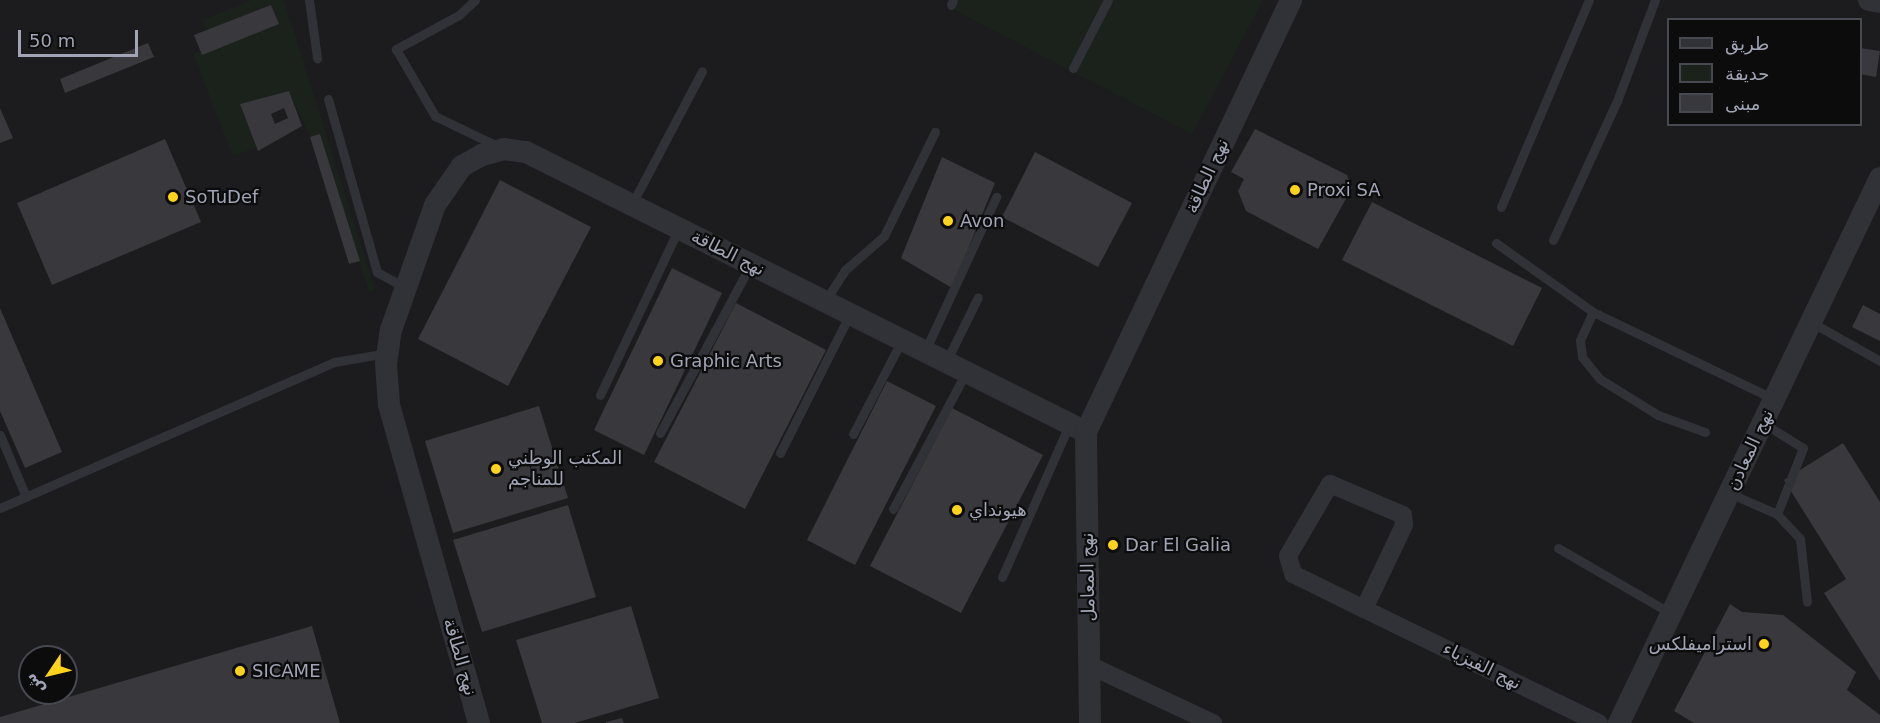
<!DOCTYPE html>
<html>
<head>
<meta charset="utf-8">
<style>
	body { margin:0 }
	#map { position:relative; width:1880px; height:723px; overflow:hidden; background:#111012; font-family:"DejaVu Sans","Noto Naskh Arabic",sans-serif }
	div>[style] { position:absolute }
	[style*='--x'] { left:calc(var(--x)*1px); top:calc(var(--y)*1px); width:calc(var(--w)*1px); rotate:calc(var(--a)*1deg) }
	.built>* { inset:0; background:#1c1c1f }
	.green>* { inset:0; background:#1b221c }
	.building>* { inset:0; background:#38383d }
	.service>* { height:9px; margin:-4.5px; padding:0 4.5px; transform-origin:4.5px; border-radius:4.5px; background:#313138 }
	.minor>* { height:18px; margin:-9px; padding:0 9px; transform-origin:9px; border-radius:9px; background:#313138 }
	.tertiary>* { height:22px; margin:-11px; padding:0 11px; transform-origin:11px; border-radius:11px; background:#313138 }
	.dots>* { width:16px; height:16px; translate:-50% -50%; box-sizing:border-box; border:3px solid #0c0c0d; border-radius:50% }
	span { translate:-50% -50%; white-space:nowrap; text-align:center; line-height:1.15; -webkit-text-stroke:4.5px #0c0c0d; paint-order:stroke }
	.street-label { font-size:18px; color:#a0a4b4 }
	.poi-label { font-size:18px; color:#a0a4b4 }
	.left { translate:0 -50%; text-align:left }
	.right { translate:-100% -50%; text-align:right }
	.legend { position:absolute; left:1667px; top:18px; width:195px; height:108px; box-sizing:border-box; background:#0c0c0d; border:2px solid #474950; margin:0; padding:8px 10px; list-style:none; font-size:18px; color:#a0a4b4 }
	.legend li { display:flex; align-items:center; gap:12px; height:30px }
	.legend b { width:30px; border:2px solid #474950 }
	.north { position:absolute; left:18px; top:645px; width:60px; height:60px; box-sizing:border-box; background:#0c0c0d; border:2px solid #474950; border-radius:50%; rotate:235deg; font-size:16px; font-weight:700; line-height:24px; text-align:center; color:#a0a4b4 }
	.north::after { content:''; display:block; margin:auto; width:21px; height:27px; background:#ffd31c; clip-path:polygon(50% 0,100% 100%,50% 72%,0 100%) }
	.scale { position:absolute; left:18px; top:30px; width:120px; height:27px; box-sizing:border-box; border:3px solid #a0a4b4; border-top:0; padding-left:8px; font-size:18px; line-height:21px; white-space:nowrap; color:#a0a4b4; -webkit-text-stroke:4px #0c0c0d; paint-order:stroke }
</style>
</head>
<body>
<div id="map">
	<div class="built">
		<i style="clip-path:polygon(evenodd,0 0,1880px 0,1880px 723px,0 723px,0 0,1668px 20px,1860px 20px,1860px 124px,1668px 124px,1668px 20px,0 0,30px 657px,66px 657px,66px 693px,30px 693px,30px 657px)"></i>
	</div>
	<div class="green">
		<i style="clip-path:polygon(252px 0,284px 0,375px 290px,369px 292px,320px 134px,310px 137px,289px 91px,240px 104px,257px 147px,233px 156px,193px 54px,279px 24px,271px 5px,206px 31px,203px 20px)"></i>
		<i style="clip-path:polygon(955px 0,1263px 0,1192px 134px,951px 8px)"></i>
	</div>
	<div class="building">
		<i style="clip-path:polygon(271px 5px,279px 24px,202px 55px,194px 35px)"></i>
		<i style="clip-path:polygon(148px 43px,154px 57px,65px 93px,60px 79px)"></i>
		<i style="clip-path:polygon(1860px 48px,1880px 51px,1876px 77px,1860px 74px)"></i>
		<i style="clip-path:polygon(evenodd,289px 91px,302px 126px,258px 151px,240px 104px,289px 91px,284px 108px,288px 118px,275px 124px,271px 114px,284px 108px)"></i>
		<i style="clip-path:polygon(0 108px,13px 138px,0 143px)"></i>
		<i style="clip-path:polygon(1255px 129px,1347px 175px,1352px 188px,1318px 249px,1246px 211px,1238px 191px,1244px 179px,1231px 172px)"></i>
		<i style="clip-path:polygon(320px 134px,360px 261px,349px 264px,310px 137px)"></i>
		<i style="clip-path:polygon(165px 139px,201px 222px,52px 285px,17px 203px)"></i>
		<i style="clip-path:polygon(1035px 152px,1132px 203px,1098px 267px,1002px 217px)"></i>
		<i style="clip-path:polygon(942px 157px,995px 183px,952px 288px,901px 258px)"></i>
		<i style="clip-path:polygon(500px 180px,591px 227px,508px 386px,418px 339px)"></i>
		<i style="clip-path:polygon(1372px 202px,1542px 288px,1513px 346px,1342px 260px)"></i>
		<i style="clip-path:polygon(672px 268px,722px 293px,644px 455px,594px 430px)"></i>
		<i style="clip-path:polygon(736px 303px,826px 350px,745px 509px,654px 462px)"></i>
		<i style="clip-path:polygon(1863px 305px,1880px 314px,1880px 341px,1852px 327px)"></i>
		<i style="clip-path:polygon(0 308px,62px 452px,25px 468px,0 411px)"></i>
		<i style="clip-path:polygon(887px 381px,936px 406px,855px 565px,807px 540px)"></i>
		<i style="clip-path:polygon(539px 406px,568px 498px,453px 533px,425px 441px)"></i>
		<i style="clip-path:polygon(952px 408px,1043px 455px,961px 613px,870px 566px)"></i>
		<i style="clip-path:polygon(1843px 443px,1880px 502px,1880px 681px,1824px 593px,1846px 579px,1784px 480px)"></i>
		<i style="clip-path:polygon(568px 505px,596px 597px,482px 632px,453px 540px)"></i>
		<i style="clip-path:polygon(1730px 604px,1742px 612px,1783px 615px,1856px 672px,1847px 690px,1880px 715px,1880px 723px,1694px 723px,1674px 711px)"></i>
		<i style="clip-path:polygon(631px 606px,659px 698px,575px 723px,542px 723px,516px 640px)"></i>
		<i style="clip-path:polygon(312px 626px,340px 723px,0 723px,0 717px)"></i>
		<i style="clip-path:polygon(622px 718px,624px 723px,606px 723px,606px 722px)"></i>
	</div>
	<div class="service">
		<i style="--x:309;--y:0;--w:59;--a:82.1"></i>
		<i style="--x:475;--y:0;--w:22;--a:137"></i>
		<i style="--x:459;--y:15;--w:72;--a:151.6"></i>
		<i style="--x:396;--y:49;--w:78;--a:59.8"></i>
		<i style="--x:435;--y:116;--w:71;--a:25.8"></i>
		<i style="--x:951;--y:5;--w:5;--a:-68"></i>
		<i style="--x:1073;--y:68;--w:76;--a:-62.8"></i>
		<i style="--x:328;--y:99;--w:180;--a:74.2"></i>
		<i style="--x:377;--y:272;--w:33;--a:29"></i>
		<i style="--x:632;--y:204;--w:150;--a:-62.2"></i>
		<i style="--x:1501;--y:207;--w:225;--a:-67"></i>
		<i style="--x:1553;--y:240;--w:153;--a:-65.3"></i>
		<i style="--x:1617;--y:101;--w:108;--a:-69.4"></i>
		<i style="--x:1496;--y:243;--w:119;--a:35.4"></i>
		<i style="--x:1593;--y:312;--w:201;--a:25.7"></i>
		<i style="--x:825;--y:301;--w:37;--a:-57"></i>
		<i style="--x:845;--y:270;--w:52;--a:-41.1"></i>
		<i style="--x:884;--y:236;--w:116;--a:-63.9"></i>
		<i style="--x:1593;--y:312;--w:31;--a:115"></i>
		<i style="--x:1580;--y:340;--w:17;--a:83"></i>
		<i style="--x:1582;--y:357;--w:28;--a:51"></i>
		<i style="--x:1600;--y:379;--w:68;--a:31.8"></i>
		<i style="--x:1658;--y:415;--w:50;--a:19.9"></i>
		<i style="--x:1811;--y:322;--w:79;--a:29.5"></i>
		<i style="--x:925;--y:351;--w:170;--a:-65.2"></i>
		<i style="--x:946;--y:362;--w:72;--a:-63.8"></i>
		<i style="--x:600;--y:395;--w:185;--a:-64.7"></i>
		<i style="--x:1763;--y:423;--w:47;--a:32"></i>
		<i style="--x:1803;--y:448;--w:71;--a:111.5"></i>
		<i style="--x:660;--y:433;--w:192;--a:-61.7"></i>
		<i style="--x:853;--y:434;--w:106;--a:-62.5"></i>
		<i style="--x:0;--y:435;--w:67;--a:67.2"></i>
		<i style="--x:780;--y:453;--w:156;--a:-63.3"></i>
		<i style="--x:1729;--y:493;--w:52;--a:23.6"></i>
		<i style="--x:1777;--y:514;--w:34;--a:47"></i>
		<i style="--x:1800;--y:539;--w:63;--a:83.7"></i>
		<i style="--x:0;--y:508;--w:365;--a:-23.6"></i>
		<i style="--x:334;--y:362;--w:55;--a:-9.5"></i>
		<i style="--x:893;--y:509;--w:155;--a:-61.9"></i>
		<i style="--x:1558;--y:548;--w:132;--a:30.1"></i>
		<i style="--x:1002;--y:577;--w:168;--a:-66.2"></i>
	</div>
	<div class="minor">
		<i style="--x:1364;--y:609;--w:93;--a:-64.5"></i>
		<i style="--x:1404;--y:525;--w:10;--a:-96"></i>
		<i style="--x:1403;--y:515;--w:79;--a:-157"></i>
		<i style="--x:1330;--y:484;--w:83;--a:120.3"></i>
		<i style="--x:1288;--y:556;--w:19;--a:74"></i>
		<i style="--x:1293;--y:574;--w:79;--a:26.2"></i>
		<i style="--x:1364;--y:609;--w:261;--a:25.9"></i>
		<i style="--x:1089;--y:665;--w:137;--a:25.1"></i>
	</div>
	<div class="tertiary">
		<i style="--x:1869;--y:0;--w:11;--a:10"></i>
		<i style="--x:479;--y:723;--w:330;--a:-105.8"></i>
		<i style="--x:389;--y:405;--w:41;--a:-94.2"></i>
		<i style="--x:386;--y:364;--w:34;--a:-82"></i>
		<i style="--x:391;--y:330;--w:133;--a:-70.6"></i>
		<i style="--x:435;--y:205;--w:47;--a:-55.3"></i>
		<i style="--x:462;--y:166;--w:23;--a:-29"></i>
		<i style="--x:482;--y:155;--w:23;--a:-15"></i>
		<i style="--x:504;--y:149;--w:22;--a:8"></i>
		<i style="--x:526;--y:152;--w:626;--a:26.57"></i>
		<i style="--x:1090;--y:723;--w:291;--a:-90.8"></i>
		<i style="--x:1086;--y:432;--w:478;--a:-64.6"></i>
		<i style="--x:1619;--y:723;--w:604;--a:-64.41"></i>
	</div>
	<div class="dots">
		<i style="left:1295px;top:190px;background:#ffd31c"></i>
		<i style="left:173px;top:197px;background:#ffd31c"></i>
		<i style="left:948px;top:221px;background:#ffd31c"></i>
		<i style="left:658px;top:361px;background:#ffd31c"></i>
		<i style="left:496px;top:469px;background:#ffd31c"></i>
		<i style="left:957px;top:510px;background:#ffd31c"></i>
		<i style="left:1113px;top:545px;background:#ffd31c"></i>
		<i style="left:1764px;top:644px;background:#ffd31c"></i>
		<i style="left:240px;top:671px;background:#ffd31c"></i>
	</div>
	<div class="street-label">
		<span style="left:1207px;top:176px;rotate:-65deg">نهج الطاقة</span>
		<span style="left:728px;top:253px;rotate:27deg">نهج الطاقة</span>
		<span style="left:1750px;top:450px;rotate:-65deg">نهج المعادن</span>
		<span style="left:1088px;top:577px;rotate:-91deg">نهج المعامل</span>
		<span style="left:460px;top:657px;rotate:74deg">نهج الطاقة</span>
		<span style="left:1482px;top:666px;rotate:26deg">نهج الفيزياء</span>
	</div>
	<div class="poi-label">
		<span class="left" style="left:1307px;top:190px">Proxi SA</span>
		<span class="left" style="left:185px;top:197px">SoTuDef</span>
		<span class="left" style="left:960px;top:221px">Avon</span>
		<span class="left" style="left:670px;top:361px">Graphic Arts</span>
		<span class="left" style="left:508px;top:469px">المكتب الوطني<br>للمناجم</span>
		<span class="left" style="left:969px;top:510px">هيونداي</span>
		<span class="left" style="left:1125px;top:545px">Dar El Galia</span>
		<span class="right" style="left:1752px;top:644px">استراميفلكس</span>
		<span class="left" style="left:252px;top:671px">SICAME</span>
	</div>
	<ul class="legend">
	<li><b style="height:8px;background:#313138"></b>طريق</li>
	<li><b style="height:16px;background:#1b221c"></b>حديقة</li>
	<li><b style="height:16px;background:#38383d"></b>مبنى</li>
	</ul>
	<div class="north">ش</div>
	<div class="scale">50 m</div>
</div>
</body>
</html>
